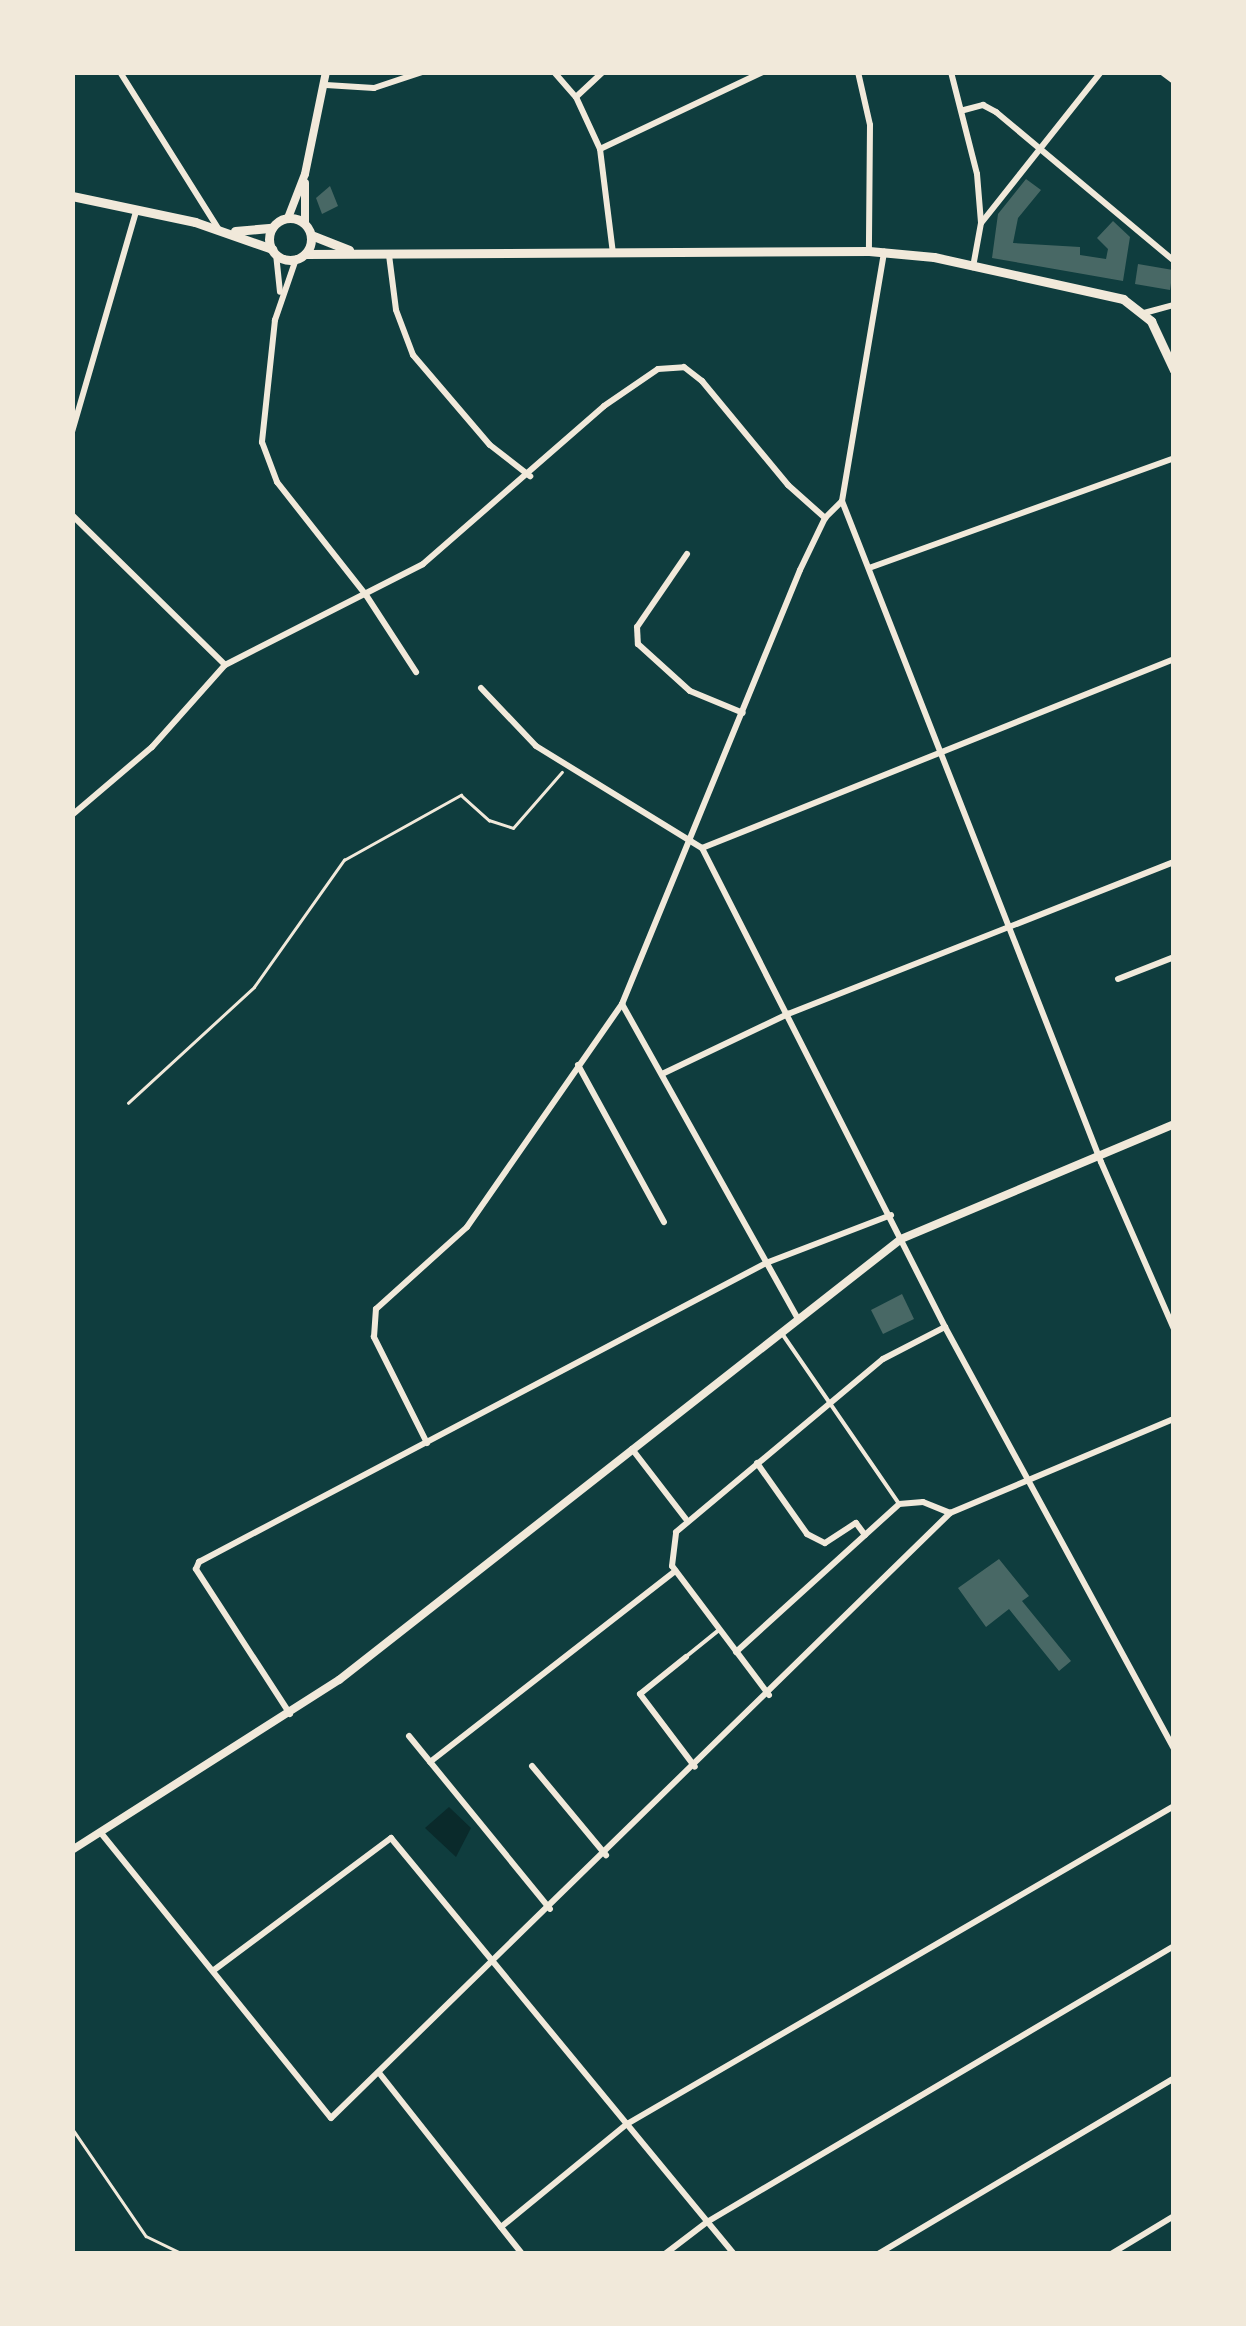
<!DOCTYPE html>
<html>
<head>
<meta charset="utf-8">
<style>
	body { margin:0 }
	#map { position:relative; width:1246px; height:2326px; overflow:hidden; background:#0f3d3e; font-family:"Golos Text",sans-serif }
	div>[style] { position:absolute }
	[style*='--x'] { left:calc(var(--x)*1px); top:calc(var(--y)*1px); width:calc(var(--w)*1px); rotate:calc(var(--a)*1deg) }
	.water>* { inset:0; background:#0a2a2b }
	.building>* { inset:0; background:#486865 }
	.path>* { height:2.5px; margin:-1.25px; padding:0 1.25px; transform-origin:1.25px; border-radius:1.25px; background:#f1e9da }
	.service>* { height:2.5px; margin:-1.25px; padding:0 1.25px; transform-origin:1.25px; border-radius:1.25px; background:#f1e9da }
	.pedestrian>* { height:4px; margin:-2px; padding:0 2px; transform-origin:2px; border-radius:2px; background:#f1e9da }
	.minor>* { height:6px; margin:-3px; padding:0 3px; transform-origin:3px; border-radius:3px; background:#f1e9da }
	.tertiary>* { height:8px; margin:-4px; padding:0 4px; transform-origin:4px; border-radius:4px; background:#f1e9da }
	.secondary>* { height:8px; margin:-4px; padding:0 4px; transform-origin:4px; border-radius:4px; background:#f1e9da }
	.primary>* { height:9px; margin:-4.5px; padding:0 4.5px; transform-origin:4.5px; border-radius:4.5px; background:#f1e9da }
	.primary>.ring { margin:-4.5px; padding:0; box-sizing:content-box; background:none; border:9px solid #f1e9da; border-radius:50% }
	span { translate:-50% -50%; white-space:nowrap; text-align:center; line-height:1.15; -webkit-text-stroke:10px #f1e9da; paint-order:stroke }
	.frame { position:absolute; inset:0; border:75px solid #f1e9da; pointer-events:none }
</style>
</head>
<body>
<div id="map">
	<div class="water">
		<i style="clip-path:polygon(449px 1807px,471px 1828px,456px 1857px,425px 1828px)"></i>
	</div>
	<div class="building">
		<i style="clip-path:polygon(1026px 179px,1041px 190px,1018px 218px,1013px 243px,1080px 247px,1080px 255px,1106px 259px,1108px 249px,1097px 238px,1113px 221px,1130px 237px,1123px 281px,992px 258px,998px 214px)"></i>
		<i style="clip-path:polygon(330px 186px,338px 206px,322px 214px,316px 198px)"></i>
		<i style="clip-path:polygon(1138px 264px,1173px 270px,1170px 290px,1135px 284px)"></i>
		<i style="clip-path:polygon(902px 1294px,914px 1319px,883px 1334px,871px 1310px)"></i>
		<i style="clip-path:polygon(999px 1559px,1029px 1596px,1022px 1601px,1071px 1661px,1059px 1671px,1009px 1609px,986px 1627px,958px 1588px)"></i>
	</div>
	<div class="path">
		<i style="--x:128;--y:1103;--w:171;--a:-42.6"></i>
		<i style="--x:254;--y:987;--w:156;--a:-54.7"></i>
		<i style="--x:344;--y:860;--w:134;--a:-29.1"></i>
		<i style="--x:461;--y:795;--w:38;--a:42"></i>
		<i style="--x:489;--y:820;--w:25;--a:18"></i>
		<i style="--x:513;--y:828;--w:74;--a:-48.8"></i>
	</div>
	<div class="service">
		<i style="--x:72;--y:2128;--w:131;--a:55.6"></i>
		<i style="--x:146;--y:2236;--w:41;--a:25.9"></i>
	</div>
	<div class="pedestrian">
		<i style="--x:783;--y:1335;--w:205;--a:55.5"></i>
		<i style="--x:688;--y:1655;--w:40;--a:-39"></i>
	</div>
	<div class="minor">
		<i style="--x:120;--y:72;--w:184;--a:57.9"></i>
		<i style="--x:554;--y:72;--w:33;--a:49"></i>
		<i style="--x:576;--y:97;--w:57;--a:65.2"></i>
		<i style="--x:600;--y:149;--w:105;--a:82.9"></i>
		<i style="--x:858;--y:72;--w:54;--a:77.2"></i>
		<i style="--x:870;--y:125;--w:126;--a:90.5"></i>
		<i style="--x:951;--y:72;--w:105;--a:75.7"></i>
		<i style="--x:977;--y:174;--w:49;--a:85.3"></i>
		<i style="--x:981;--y:223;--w:45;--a:100.3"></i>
		<i style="--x:1162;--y:72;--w:15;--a:37"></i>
		<i style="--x:326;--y:85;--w:48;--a:3.6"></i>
		<i style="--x:374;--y:88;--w:51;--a:-18.4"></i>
		<i style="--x:576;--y:97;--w:37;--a:-43"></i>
		<i style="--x:964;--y:110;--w:20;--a:-15"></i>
		<i style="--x:983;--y:105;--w:15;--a:28"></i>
		<i style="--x:996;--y:112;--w:232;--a:39.9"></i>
		<i style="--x:600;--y:149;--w:180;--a:-25.3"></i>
		<i style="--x:982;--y:222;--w:191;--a:-51.6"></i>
		<i style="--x:276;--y:254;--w:38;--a:84"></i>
		<i style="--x:389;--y:255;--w:55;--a:82.7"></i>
		<i style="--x:396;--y:310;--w:48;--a:69.3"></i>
		<i style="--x:413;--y:355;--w:118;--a:49.5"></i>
		<i style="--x:490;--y:445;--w:51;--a:37.8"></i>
		<i style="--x:296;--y:259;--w:65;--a:109"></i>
		<i style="--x:275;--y:320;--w:123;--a:96.1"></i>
		<i style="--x:262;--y:442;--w:43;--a:69.4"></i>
		<i style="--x:277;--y:482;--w:144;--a:51.8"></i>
		<i style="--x:366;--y:595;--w:92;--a:57"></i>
		<i style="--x:1144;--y:313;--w:31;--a:-15"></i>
		<i style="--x:72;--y:432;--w:230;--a:-73.8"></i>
		<i style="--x:842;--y:501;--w:710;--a:68.6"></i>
		<i style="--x:1101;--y:1162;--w:182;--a:66.4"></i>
		<i style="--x:72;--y:515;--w:214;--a:44.4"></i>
		<i style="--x:687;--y:554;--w:88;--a:124.4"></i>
		<i style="--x:637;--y:627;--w:17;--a:87"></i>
		<i style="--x:638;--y:644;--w:70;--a:42.1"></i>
		<i style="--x:690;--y:691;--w:57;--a:22.5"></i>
		<i style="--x:869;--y:568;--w:324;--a:-19.8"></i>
		<i style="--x:481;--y:688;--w:80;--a:46.5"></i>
		<i style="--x:536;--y:746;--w:195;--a:31.6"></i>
		<i style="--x:702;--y:848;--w:537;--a:63.1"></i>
		<i style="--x:945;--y:1327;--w:479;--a:61.5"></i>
		<i style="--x:72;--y:815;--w:105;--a:-40.4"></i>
		<i style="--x:152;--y:747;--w:110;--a:-48.3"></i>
		<i style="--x:225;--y:665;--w:222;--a:-27"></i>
		<i style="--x:423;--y:564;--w:240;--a:-41.1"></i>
		<i style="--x:604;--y:406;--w:65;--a:-34.4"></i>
		<i style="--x:658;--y:369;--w:26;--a:-4"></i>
		<i style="--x:684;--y:367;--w:23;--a:38"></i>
		<i style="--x:702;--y:381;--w:135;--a:50.4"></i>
		<i style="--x:788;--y:485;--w:50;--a:41.7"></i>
		<i style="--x:702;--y:848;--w:508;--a:-21.82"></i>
		<i style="--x:1118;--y:979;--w:60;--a:-21.4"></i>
		<i style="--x:622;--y:1004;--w:361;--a:60.8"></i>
		<i style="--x:578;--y:1065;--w:179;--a:61.3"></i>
		<i style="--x:662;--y:1074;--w:140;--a:-25.5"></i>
		<i style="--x:788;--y:1014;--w:415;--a:-21.5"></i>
		<i style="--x:427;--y:1443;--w:119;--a:-116.6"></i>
		<i style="--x:374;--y:1337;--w:28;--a:-86"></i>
		<i style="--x:376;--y:1309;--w:122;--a:-42"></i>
		<i style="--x:467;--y:1227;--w:272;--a:-55.2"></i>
		<i style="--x:622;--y:1004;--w:469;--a:-67.7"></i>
		<i style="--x:800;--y:570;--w:58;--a:-64.3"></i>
		<i style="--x:825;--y:518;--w:24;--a:-45"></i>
		<i style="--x:842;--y:501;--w:253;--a:-80.4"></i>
		<i style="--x:632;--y:1449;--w:88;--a:52.4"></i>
		<i style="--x:757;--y:1463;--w:87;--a:54.8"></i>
		<i style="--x:807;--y:1534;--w:20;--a:27"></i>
		<i style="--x:825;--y:1543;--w:37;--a:-33"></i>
		<i style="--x:856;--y:1523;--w:15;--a:53"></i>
		<i style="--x:736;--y:1652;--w:220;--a:-42.2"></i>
		<i style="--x:899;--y:1504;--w:24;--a:-5"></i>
		<i style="--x:923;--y:1502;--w:29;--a:22"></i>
		<i style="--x:686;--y:1657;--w:59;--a:141.2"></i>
		<i style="--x:640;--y:1694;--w:91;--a:53"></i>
		<i style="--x:769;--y:1695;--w:161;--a:-126.9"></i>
		<i style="--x:672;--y:1566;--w:34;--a:-83"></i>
		<i style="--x:676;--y:1532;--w:270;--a:-39.9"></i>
		<i style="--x:883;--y:1359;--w:70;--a:-27.3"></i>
		<i style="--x:290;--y:1714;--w:173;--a:-123"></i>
		<i style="--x:196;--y:1569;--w:8;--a:-67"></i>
		<i style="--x:199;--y:1562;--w:641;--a:-27.8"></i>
		<i style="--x:766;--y:1263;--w:134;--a:-21"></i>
		<i style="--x:409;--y:1736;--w:223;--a:50.8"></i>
		<i style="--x:430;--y:1762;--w:311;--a:-37.9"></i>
		<i style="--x:532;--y:1766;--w:116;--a:50.3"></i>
		<i style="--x:101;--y:1833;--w:366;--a:51.1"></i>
		<i style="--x:331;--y:2118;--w:866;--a:-44.34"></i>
		<i style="--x:950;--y:1513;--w:243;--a:-22.8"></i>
		<i style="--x:214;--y:1970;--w:221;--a:-36.7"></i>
		<i style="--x:391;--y:1838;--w:539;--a:50.49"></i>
		<i style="--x:380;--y:2074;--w:229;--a:51.7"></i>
		<i style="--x:501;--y:2227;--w:163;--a:-39.3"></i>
		<i style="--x:627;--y:2124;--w:633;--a:-30.17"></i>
		<i style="--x:665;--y:2254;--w:53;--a:-37.3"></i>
		<i style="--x:707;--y:2222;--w:542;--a:-30.58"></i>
		<i style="--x:878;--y:2254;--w:344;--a:-30.7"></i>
		<i style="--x:1111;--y:2254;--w:74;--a:-31.1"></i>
	</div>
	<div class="tertiary">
		<i style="--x:288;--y:218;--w:47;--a:-68.9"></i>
		<i style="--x:305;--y:174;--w:104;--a:-78.4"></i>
		<i style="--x:305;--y:223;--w:40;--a:-90"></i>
	</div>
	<div class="secondary">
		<i style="--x:72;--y:1850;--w:317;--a:-32.5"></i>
		<i style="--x:339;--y:1680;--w:714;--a:-38.12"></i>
		<i style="--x:901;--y:1239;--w:296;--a:-22.8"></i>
	</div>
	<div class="primary">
		<i style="--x:72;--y:196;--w:126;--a:11.9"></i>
		<i style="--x:195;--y:222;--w:82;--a:19.3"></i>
		<i class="ring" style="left:269px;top:218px;width:33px;height:33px"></i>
		<i style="--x:235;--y:231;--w:37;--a:-5"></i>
		<i style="--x:311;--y:235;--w:41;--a:21.5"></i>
		<i style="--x:305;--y:254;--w:564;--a:-0.3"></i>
		<i style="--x:869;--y:251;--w:65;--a:5.3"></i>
		<i style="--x:934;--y:257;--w:194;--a:12.5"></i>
		<i style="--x:1123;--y:299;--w:36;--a:38"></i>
		<i style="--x:1151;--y:321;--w:54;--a:64.9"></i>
	</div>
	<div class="frame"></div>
</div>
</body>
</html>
